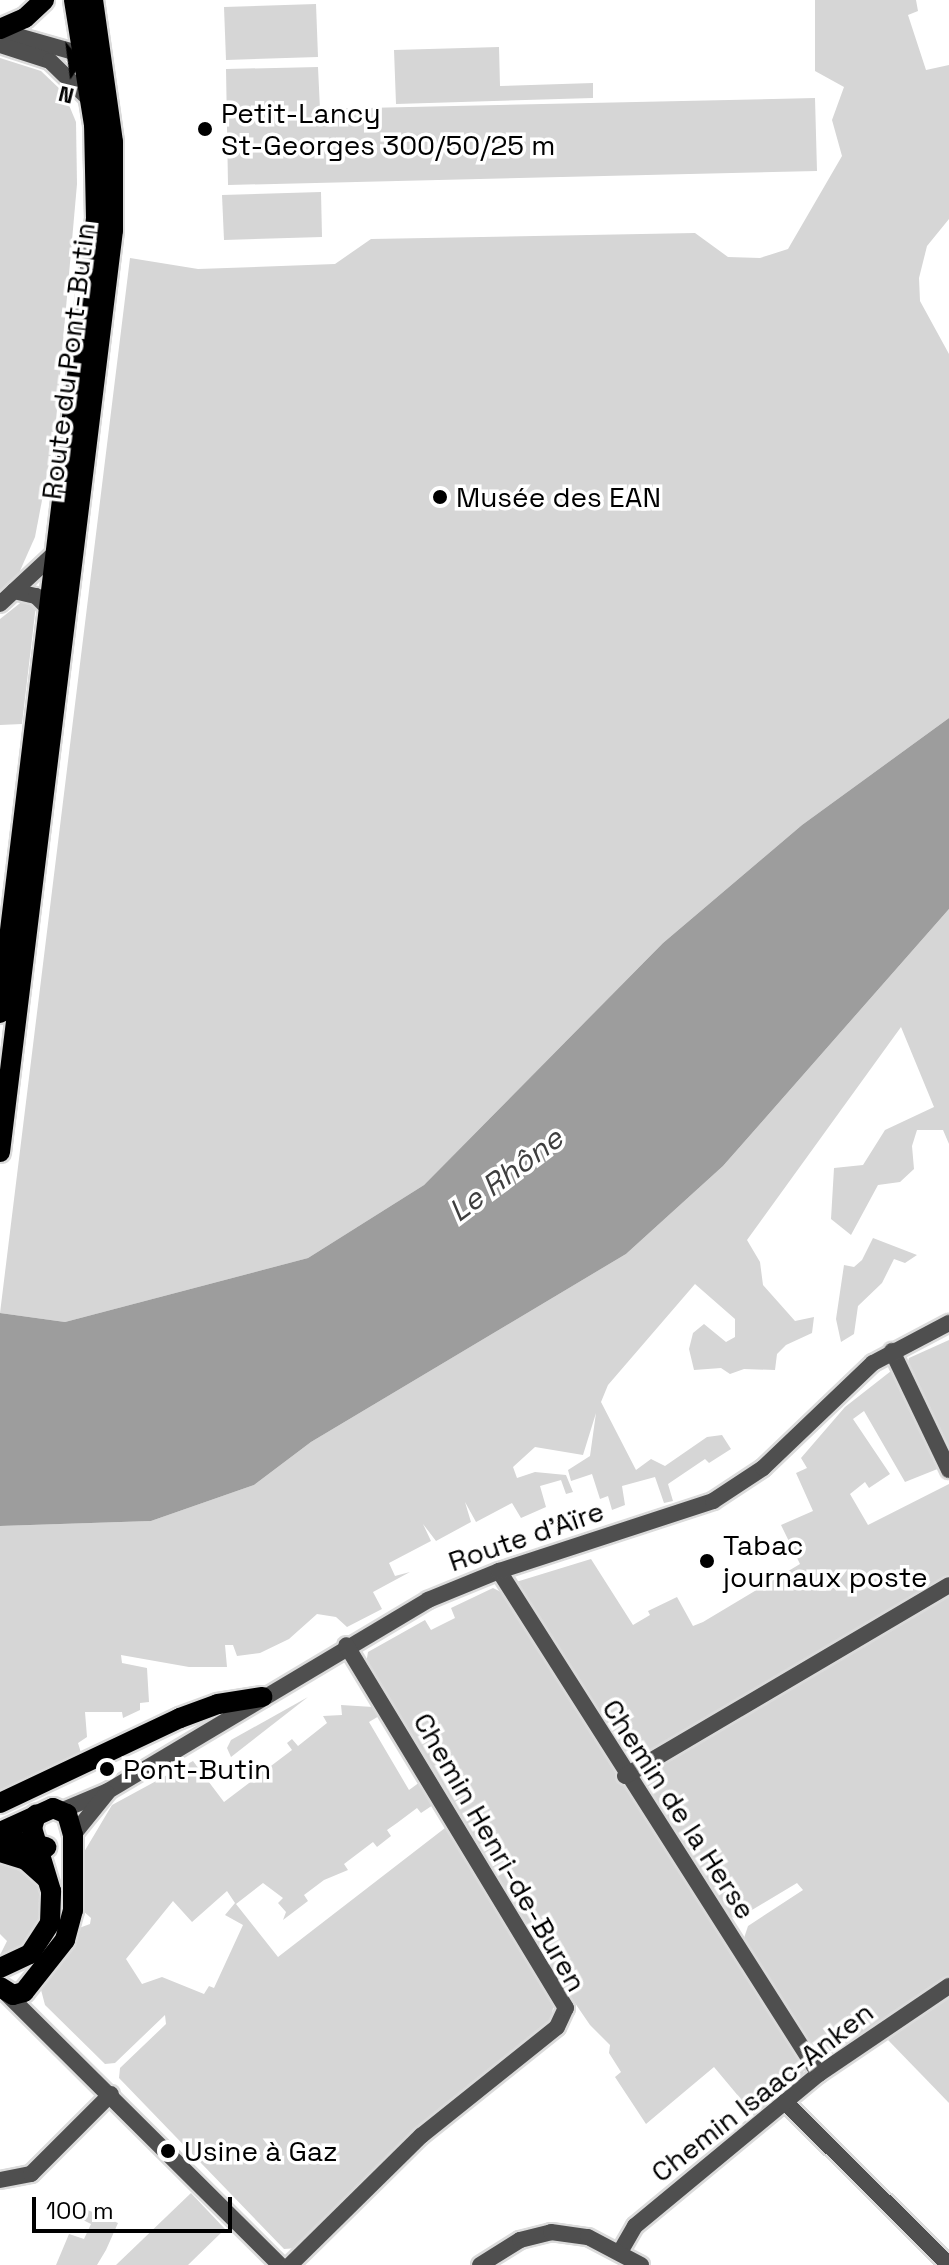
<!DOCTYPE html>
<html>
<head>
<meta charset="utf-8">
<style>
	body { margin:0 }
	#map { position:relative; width:949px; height:2265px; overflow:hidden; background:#fff; font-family:"Space Grotesk",sans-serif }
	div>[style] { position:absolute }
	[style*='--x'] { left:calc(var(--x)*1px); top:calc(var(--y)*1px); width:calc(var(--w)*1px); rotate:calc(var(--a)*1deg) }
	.green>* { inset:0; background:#d6d6d6 }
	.water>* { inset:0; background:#9d9d9d }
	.roads { filter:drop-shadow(2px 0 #dbdbdb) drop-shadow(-2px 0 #dbdbdb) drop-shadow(0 2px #dbdbdb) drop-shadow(0 -2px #dbdbdb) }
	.minor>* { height:16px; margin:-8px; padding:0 8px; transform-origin:8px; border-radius:8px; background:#4f4f4f }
	.major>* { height:20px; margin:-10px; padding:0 10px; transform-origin:10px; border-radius:10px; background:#000 }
	.dots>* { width:22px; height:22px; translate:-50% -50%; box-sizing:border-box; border:4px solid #fff; border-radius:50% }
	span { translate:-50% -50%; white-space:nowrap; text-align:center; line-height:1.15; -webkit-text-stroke:7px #fff; paint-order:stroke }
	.poi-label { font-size:28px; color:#000 }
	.left { translate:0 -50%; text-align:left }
	.street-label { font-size:28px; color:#000 }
	.water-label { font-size:30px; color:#3e3e3e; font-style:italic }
	.north { position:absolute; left:32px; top:32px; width:80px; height:80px; -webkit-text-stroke:6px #fff; paint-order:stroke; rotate:194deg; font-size:22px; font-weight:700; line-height:32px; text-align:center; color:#000 }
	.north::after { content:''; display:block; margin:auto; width:28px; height:36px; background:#000; clip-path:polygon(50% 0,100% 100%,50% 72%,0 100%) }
	.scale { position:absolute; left:32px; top:2197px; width:200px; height:36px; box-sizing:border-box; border:4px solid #000; border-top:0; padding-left:10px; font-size:24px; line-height:28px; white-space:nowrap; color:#000; -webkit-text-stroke:6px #fff; paint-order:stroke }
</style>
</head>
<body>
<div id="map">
	<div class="green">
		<i style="clip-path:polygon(815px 0,916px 0,918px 11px,908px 15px,926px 70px,949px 65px,949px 219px,927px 246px,919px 278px,920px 301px,949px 354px,949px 718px,802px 825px,663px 943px,424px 1185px,308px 1258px,65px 1322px,0 1313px,130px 258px,198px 269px,335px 264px,371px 239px,695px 233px,728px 257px,760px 258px,788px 249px,842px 156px,832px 120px,844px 87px,815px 71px)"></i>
		<i style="clip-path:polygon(316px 4px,318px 57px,226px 60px,224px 7px)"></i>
		<i style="clip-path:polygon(499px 47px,500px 86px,593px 83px,593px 98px,396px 104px,394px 50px)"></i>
		<i style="clip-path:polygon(0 58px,41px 71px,64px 93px,76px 122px,77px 184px,55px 432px,35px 537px,19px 573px,0 592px)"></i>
		<i style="clip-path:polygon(318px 67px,320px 109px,815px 98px,817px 171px,228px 185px,226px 69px)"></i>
		<i style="clip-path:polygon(321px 192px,322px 237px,224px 240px,222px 195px)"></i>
		<i style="clip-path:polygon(24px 600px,36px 605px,22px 724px,0 725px,0 619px)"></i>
		<i style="clip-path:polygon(949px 909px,949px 1144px,943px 1130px,917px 1130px,912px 1146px,914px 1169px,900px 1182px,878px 1185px,851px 1235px,831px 1219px,834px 1168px,863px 1165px,885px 1130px,934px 1107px,901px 1027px,747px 1240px,760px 1262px,763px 1285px,795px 1321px,814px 1317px,812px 1333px,786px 1345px,777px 1354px,775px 1370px,744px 1369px,730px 1374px,721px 1368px,694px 1370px,689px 1349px,693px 1333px,704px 1324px,726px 1342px,735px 1337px,735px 1319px,695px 1284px,608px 1385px,601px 1402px,636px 1470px,651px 1459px,665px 1466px,707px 1437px,722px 1435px,731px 1449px,709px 1463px,705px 1459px,668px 1484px,673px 1501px,664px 1503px,655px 1477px,622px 1486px,625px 1505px,612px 1510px,608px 1496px,600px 1499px,592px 1474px,571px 1481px,568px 1470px,590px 1456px,596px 1413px,583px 1455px,535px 1447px,513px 1467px,517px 1478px,535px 1472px,566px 1475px,573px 1492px,566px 1494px,561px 1480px,540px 1486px,546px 1507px,521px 1518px,512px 1503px,476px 1522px,465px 1502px,471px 1522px,436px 1541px,423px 1524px,431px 1541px,389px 1563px,395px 1576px,410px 1572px,373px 1592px,382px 1609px,347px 1627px,336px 1617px,317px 1614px,289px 1639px,260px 1653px,237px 1656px,233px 1645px,225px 1645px,227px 1667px,189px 1667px,121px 1655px,122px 1663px,147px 1668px,149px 1702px,140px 1703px,140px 1710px,123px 1718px,122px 1712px,85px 1712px,87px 1737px,78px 1743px,82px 1756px,0 1793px,0 1526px,151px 1521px,254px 1485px,311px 1442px,626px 1254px,723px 1166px)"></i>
		<i style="clip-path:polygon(873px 1238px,917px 1255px,905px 1263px,894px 1259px,882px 1283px,858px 1306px,854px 1334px,841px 1342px,836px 1319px,844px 1265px,854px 1267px,862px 1260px)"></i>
		<i style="clip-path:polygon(949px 1340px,949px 1453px,907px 1365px,909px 1358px)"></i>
		<i style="clip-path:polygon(891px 1371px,896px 1372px,940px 1468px,905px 1482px,864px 1411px,853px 1419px,890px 1474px,869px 1488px,865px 1482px,850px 1494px,868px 1525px,949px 1484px,949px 1578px,643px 1758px,628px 1758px,516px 1582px,591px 1559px,633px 1625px,650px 1615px,648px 1611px,677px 1597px,693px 1626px,703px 1622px,800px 1564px,781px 1525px,813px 1511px,796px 1473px,807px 1468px,801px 1458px,845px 1407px)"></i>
		<i style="clip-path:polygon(493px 1588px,501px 1592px,805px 2064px,803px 2076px,755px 2116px,714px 2067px,646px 2124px,615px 2077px,621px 2072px,609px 2053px,610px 2045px,590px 2025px,527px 1933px,366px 1664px,368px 1652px,425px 1620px,431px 1630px,455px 1618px,451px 1608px)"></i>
		<i style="clip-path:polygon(949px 1593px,949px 1976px,838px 2050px,818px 2052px,809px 2047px,742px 1944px,748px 1926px,803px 1890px,797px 1883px,737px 1919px,723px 1914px,644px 1786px,645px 1777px,650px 1769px)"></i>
		<i style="clip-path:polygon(308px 1697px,231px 1757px,227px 1748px,231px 1740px)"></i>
		<i style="clip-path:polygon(evenodd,341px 1705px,373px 1707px,379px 1716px,369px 1722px,409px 1790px,420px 1782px,433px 1805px,421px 1813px,417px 1808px,397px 1823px,387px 1830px,391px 1836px,377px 1847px,373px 1842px,344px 1864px,348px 1870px,324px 1880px,304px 1895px,308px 1901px,283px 1920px,286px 1912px,278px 1903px,283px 1898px,263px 1883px,236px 1904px,278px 1957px,445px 1828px,554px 2001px,551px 2022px,298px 2248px,284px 2249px,119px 2078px,120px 2068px,166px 2024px,165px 2015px,115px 2063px,105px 2064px,45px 2005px,40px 1986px,66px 1957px,79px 1928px,90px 1924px,91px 1918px,82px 1910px,84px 1852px,112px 1805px,193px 1761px,224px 1802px,253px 1780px,247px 1772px,257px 1764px,263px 1772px,292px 1750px,287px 1743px,292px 1739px,298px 1746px,327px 1723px,323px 1716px,342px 1715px,341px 1705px,227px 1891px,235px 1903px,225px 1915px,243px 1925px,214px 1988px,209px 1986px,204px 1994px,162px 1977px,142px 1984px,126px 1959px,173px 1901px,192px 1922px,227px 1891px)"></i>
		<i style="clip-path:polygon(0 1859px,14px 1860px,43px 1888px,43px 1923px,24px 1948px,7px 1957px,0 1955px,7px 1941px,0 1934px)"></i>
		<i style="clip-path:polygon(949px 1995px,949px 2103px,888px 2040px)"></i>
		<i style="clip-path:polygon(191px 2193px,225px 2229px,188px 2265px,116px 2265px)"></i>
		<i style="clip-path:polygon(83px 2208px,118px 2223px,106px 2250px,97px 2265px,56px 2265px,69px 2234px,84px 2239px,91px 2224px,79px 2218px)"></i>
	</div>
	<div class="water">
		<i style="clip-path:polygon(949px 718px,949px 909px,723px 1166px,626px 1254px,311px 1442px,254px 1485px,151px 1521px,0 1526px,0 1313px,65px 1322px,308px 1258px,424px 1185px,663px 943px,802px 825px)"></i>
	</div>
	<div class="roads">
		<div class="minor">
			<i style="--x:0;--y:31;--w:95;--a:15.9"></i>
			<i style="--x:0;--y:45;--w:52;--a:17.7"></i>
			<i style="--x:50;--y:61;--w:57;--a:44.3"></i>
			<i style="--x:14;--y:591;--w:23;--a:13"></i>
			<i style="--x:36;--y:596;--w:18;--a:45"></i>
			<i style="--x:0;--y:604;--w:78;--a:-42.9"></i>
			<i style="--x:892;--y:1351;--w:132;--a:64.4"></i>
			<i style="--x:499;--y:1571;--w:596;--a:57.54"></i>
			<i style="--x:625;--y:1776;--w:376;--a:-30.5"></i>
			<i style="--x:63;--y:1810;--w:49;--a:-22.9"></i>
			<i style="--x:108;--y:1791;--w:373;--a:-30.8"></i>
			<i style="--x:428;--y:1600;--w:77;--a:-22.2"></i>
			<i style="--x:499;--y:1571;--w:225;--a:-18.1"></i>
			<i style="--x:713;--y:1501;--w:60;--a:-33.4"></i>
			<i style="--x:763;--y:1468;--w:152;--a:-43.7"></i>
			<i style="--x:873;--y:1363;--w:86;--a:-27.8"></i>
			<i style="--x:73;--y:1835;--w:54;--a:-51"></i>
			<i style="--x:7;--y:1994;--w:385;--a:44.8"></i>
			<i style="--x:785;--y:2102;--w:231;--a:44.8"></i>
			<i style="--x:0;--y:2180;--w:32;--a:-11"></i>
			<i style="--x:31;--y:2174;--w:113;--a:-45"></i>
			<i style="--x:620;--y:2252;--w:30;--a:-60"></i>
			<i style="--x:635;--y:2226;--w:239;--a:-39.6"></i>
			<i style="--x:819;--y:2074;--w:157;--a:-34.1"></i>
			<i style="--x:290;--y:2265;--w:184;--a:-44.6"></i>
			<i style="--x:421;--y:2136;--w:174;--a:-38.7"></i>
			<i style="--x:557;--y:2027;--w:21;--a:-65"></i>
			<i style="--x:566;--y:2008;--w:424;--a:-121.2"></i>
			<i style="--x:480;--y:2265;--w:47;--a:-32"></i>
			<i style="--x:520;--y:2240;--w:32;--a:-14"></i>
			<i style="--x:551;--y:2232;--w:37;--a:8"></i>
			<i style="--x:588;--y:2237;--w:60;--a:27.8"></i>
		</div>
		<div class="major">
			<i style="--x:0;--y:29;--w:27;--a:-24"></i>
			<i style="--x:25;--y:18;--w:26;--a:-43"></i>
			<i style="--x:0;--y:1013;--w:801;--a:-83.11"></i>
			<i style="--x:96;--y:218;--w:93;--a:-91.2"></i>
			<i style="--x:94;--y:125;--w:127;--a:-99.1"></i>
			<i style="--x:0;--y:1152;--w:929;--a:-83.01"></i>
			<i style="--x:113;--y:230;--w:88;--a:-90"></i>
			<i style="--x:113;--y:142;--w:143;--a:-98"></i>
			<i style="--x:0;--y:1803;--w:199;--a:-25.3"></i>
			<i style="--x:180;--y:1718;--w:40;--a:-20.2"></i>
			<i style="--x:218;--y:1704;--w:45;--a:-9"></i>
			<i style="--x:0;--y:1832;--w:58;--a:-24.4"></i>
			<i style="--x:53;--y:1808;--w:15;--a:23"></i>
			<i style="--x:67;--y:1814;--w:22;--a:74"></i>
			<i style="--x:73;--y:1835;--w:75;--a:90"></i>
			<i style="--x:73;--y:1910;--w:31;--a:105"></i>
			<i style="--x:65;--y:1940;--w:66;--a:128.3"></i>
			<i style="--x:24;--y:1992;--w:11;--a:165"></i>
			<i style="--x:13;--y:1995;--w:15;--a:-148"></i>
			<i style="--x:0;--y:1845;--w:26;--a:-7"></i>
			<i style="--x:26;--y:1842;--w:21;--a:14"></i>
			<i style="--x:0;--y:1852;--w:27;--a:17"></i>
			<i style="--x:26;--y:1860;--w:27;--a:42"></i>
			<i style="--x:0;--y:1968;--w:33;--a:-25"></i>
			<i style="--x:30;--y:1954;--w:37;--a:-57"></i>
			<i style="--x:50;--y:1923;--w:32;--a:-88"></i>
			<i style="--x:51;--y:1891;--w:66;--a:-106.8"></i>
			<i style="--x:32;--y:1828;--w:14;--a:-73"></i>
		</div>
	</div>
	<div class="dots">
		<i style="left:205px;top:129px;background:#000"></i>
		<i style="left:440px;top:497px;background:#000"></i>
		<i style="left:707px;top:1561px;background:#000"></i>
		<i style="left:107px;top:1769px;background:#000"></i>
		<i style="left:168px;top:2151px;background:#000"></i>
	</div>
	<div class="poi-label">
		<span class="left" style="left:221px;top:129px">Petit-Lancy<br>St-Georges 300/50/25 m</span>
		<span class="left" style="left:456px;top:497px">Musée des EAN</span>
		<span class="left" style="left:723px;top:1561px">Tabac<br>journaux poste</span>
		<span class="left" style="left:123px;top:1769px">Pont-Butin</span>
		<span class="left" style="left:184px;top:2151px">Usine à Gaz</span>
	</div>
	<div class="street-label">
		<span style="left:68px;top:361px;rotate:-83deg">Route du Pont-Butin</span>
		<span style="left:526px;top:1536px;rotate:-19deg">Route d'Aïre</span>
		<span style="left:679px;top:1809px;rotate:57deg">Chemin de la Herse</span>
		<span style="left:500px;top:1852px;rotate:60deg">Chemin Henri-de-Buren</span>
		<span style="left:762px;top:2092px;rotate:-38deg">Chemin Isaac-Anken</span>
	</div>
	<div class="water-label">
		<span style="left:506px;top:1175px;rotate:-37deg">Le Rhône</span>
	</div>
	<div class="north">N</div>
	<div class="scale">100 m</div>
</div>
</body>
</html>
